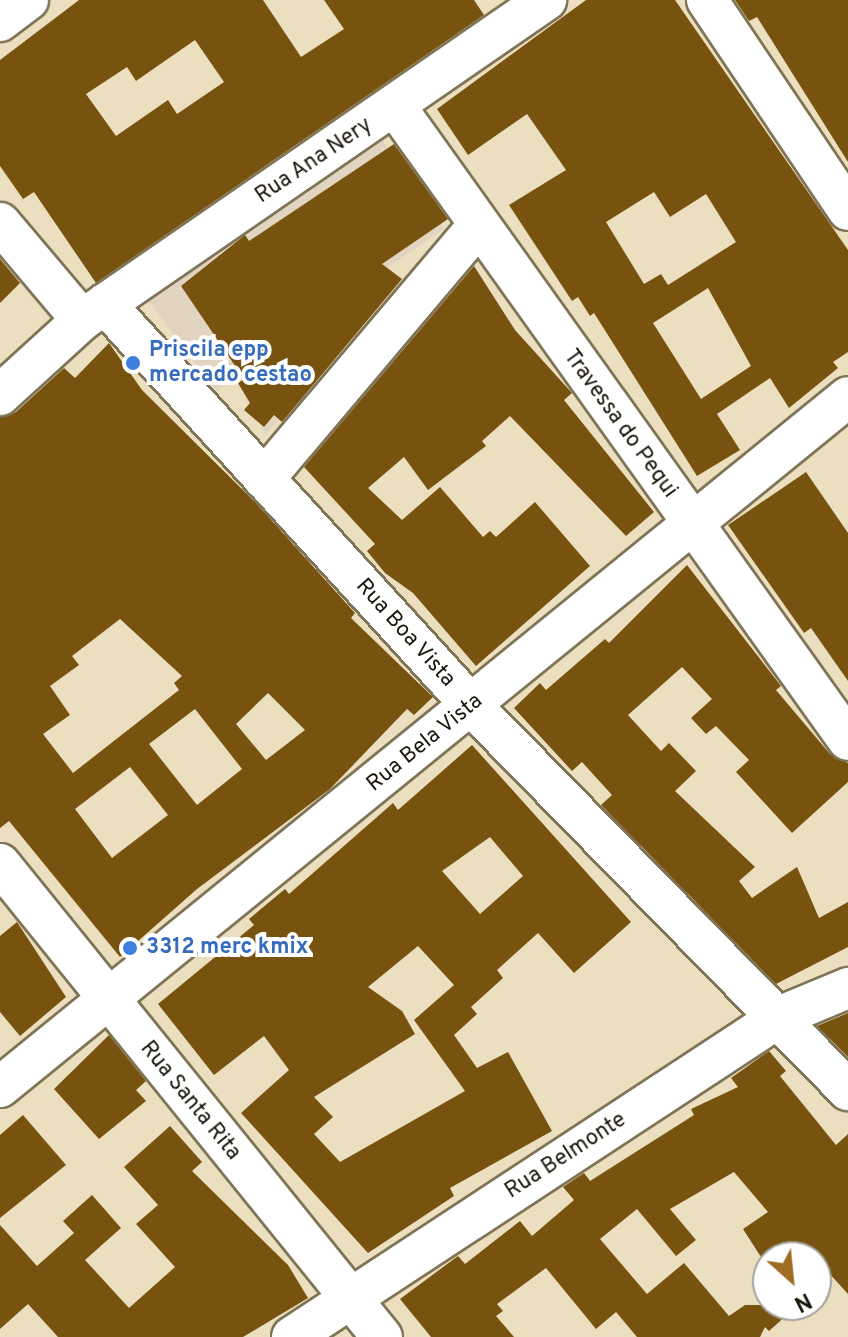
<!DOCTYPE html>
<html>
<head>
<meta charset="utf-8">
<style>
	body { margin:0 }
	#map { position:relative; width:848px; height:1337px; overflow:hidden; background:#ecdfbf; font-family:Overpass,sans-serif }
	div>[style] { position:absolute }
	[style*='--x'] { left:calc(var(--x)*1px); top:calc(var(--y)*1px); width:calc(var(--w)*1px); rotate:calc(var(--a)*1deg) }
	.commercial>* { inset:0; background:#e1d5c1 }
	.building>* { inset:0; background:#77530f }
	.roads { filter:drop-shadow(2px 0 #7f7456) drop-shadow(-2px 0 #7f7456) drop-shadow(0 2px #7f7456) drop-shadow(0 -2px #7f7456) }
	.minor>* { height:40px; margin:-20px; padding:0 20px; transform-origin:20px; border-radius:20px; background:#fff }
	.dots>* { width:22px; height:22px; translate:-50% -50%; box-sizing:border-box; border:4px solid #fff; border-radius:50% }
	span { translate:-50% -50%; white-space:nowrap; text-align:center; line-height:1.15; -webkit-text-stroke:8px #fff; paint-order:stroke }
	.street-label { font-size:22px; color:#1a160a }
	.shop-label { font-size:22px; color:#366cbe; font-weight:700 }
	.left { translate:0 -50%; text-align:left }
	.north { position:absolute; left:752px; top:1241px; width:80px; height:80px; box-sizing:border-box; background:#fff; border:2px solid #a3a29d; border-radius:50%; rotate:153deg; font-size:22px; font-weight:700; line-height:32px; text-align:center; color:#1a160a }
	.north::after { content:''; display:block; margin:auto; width:28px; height:36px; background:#9f6c22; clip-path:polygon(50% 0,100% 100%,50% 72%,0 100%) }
</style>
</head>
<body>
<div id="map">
	<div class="commercial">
		<i style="clip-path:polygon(381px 138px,444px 229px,359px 287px,374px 305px,266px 435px,235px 379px,216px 391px,148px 300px)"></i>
	</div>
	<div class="building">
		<i style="clip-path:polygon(evenodd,79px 0,263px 0,301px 57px,344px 29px,324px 0,474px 0,484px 15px,96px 283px,34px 192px,23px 199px,0 166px,0 60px,79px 0,195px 40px,224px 82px,177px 114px,168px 100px,116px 136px,86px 94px,127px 67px,136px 81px,195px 40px)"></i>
		<i style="clip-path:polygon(evenodd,586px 0,675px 0,848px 250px,848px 352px,833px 362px,838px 368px,789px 408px,770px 378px,717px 414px,740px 450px,697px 476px,594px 313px,590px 316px,578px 297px,572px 301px,509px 205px,566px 170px,527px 114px,468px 155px,437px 109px,586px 0,654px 192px,670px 217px,706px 194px,736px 242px,668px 285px,661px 274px,644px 284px,606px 222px,654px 192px,586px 0,708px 288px,751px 366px,701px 399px,653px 323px,708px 288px)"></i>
		<i style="clip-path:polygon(735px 0,848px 0,848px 162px,757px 17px,749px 21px)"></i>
		<i style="clip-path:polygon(394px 144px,448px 219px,382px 264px,402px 279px,282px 422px,274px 415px,264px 427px,244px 410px,250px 403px,238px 383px,244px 379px,181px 286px,245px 235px,249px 241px)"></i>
		<i style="clip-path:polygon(0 259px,20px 283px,0 303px)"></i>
		<i style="clip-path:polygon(474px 266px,515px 330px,572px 393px,564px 400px,654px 512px,626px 536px,510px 416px,482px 441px,486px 446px,428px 490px,404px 457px,368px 488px,402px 520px,440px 487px,483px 537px,490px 531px,496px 537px,535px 502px,590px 566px,476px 666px,413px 593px,385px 573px,367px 551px,375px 544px,304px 467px)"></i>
		<i style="clip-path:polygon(evenodd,109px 343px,142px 390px,254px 501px,355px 613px,351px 618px,433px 697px,414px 715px,407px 709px,330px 789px,197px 889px,120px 957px,9px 821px,0 828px,0 417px,16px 412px,64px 368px,75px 378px,109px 343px,120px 619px,182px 676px,174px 683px,179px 690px,73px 773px,43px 734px,70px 715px,50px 686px,79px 665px,72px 656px,120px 619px,109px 343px,268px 693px,305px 730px,266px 760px,236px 724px,268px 693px,109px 343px,195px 709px,242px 769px,197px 805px,149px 744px,195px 709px,109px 343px,130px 767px,168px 815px,112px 858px,75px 809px,130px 767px)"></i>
		<i style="clip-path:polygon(806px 472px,848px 533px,848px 681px,811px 628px,804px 633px,728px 525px)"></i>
		<i style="clip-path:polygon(687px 565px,781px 686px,776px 690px,830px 754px,848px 763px,848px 782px,792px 833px,736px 772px,749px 760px,716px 726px,706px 734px,691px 718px,712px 699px,682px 667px,628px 715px,661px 751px,669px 743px,696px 771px,675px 791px,755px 867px,739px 881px,752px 898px,797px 867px,819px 918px,848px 902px,848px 947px,776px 984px,601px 805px,612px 795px,582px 762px,572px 771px,514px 708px,540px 683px,546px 690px,605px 639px,609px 643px)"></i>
		<i style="clip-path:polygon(evenodd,472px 745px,631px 922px,574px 973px,538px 933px,497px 970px,503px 978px,471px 1007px,477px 1014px,454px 1035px,477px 1068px,508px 1052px,552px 1131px,450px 1188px,454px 1196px,368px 1253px,241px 1113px,289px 1070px,264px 1036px,214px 1075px,158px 1004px,254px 925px,249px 919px,285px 889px,289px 894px,393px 803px,398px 810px,472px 745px,490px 837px,523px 876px,480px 914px,442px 871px,490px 837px,472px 745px,418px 946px,454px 985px,414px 1020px,465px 1091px,340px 1162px,314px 1134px,333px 1117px,314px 1097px,415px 1034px,402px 1011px,368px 987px,418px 946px)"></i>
		<i style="clip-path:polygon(17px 922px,66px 997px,20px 1036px,0 1012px,0 936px)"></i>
		<i style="clip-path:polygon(848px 1013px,848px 1057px,817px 1026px)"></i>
		<i style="clip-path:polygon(109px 1035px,146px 1081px,136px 1090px,146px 1101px,99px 1139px,54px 1089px)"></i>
		<i style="clip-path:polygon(769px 1051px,786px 1071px,780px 1076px,836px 1145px,848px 1134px,848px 1294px,808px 1250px,761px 1257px,743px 1229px,768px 1212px,734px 1172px,670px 1209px,696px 1240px,676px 1256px,637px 1209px,600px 1239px,647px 1294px,684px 1263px,729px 1316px,745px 1305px,798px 1305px,769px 1331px,765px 1327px,760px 1337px,637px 1337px,616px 1312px,596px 1329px,546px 1268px,497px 1304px,503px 1311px,496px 1316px,514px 1337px,431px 1337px,400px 1299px,458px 1256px,465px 1264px,520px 1221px,532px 1236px,574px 1200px,563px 1187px,584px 1173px,590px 1181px,694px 1115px,691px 1109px,738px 1087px,731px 1078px)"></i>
		<i style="clip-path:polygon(23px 1115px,66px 1165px,0 1218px,0 1135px)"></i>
		<i style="clip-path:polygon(170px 1126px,202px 1162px,192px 1171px,288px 1265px,308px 1298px,243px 1337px,58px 1337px,28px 1304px,0 1329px,0 1225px,37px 1266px,74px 1233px,63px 1221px,92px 1195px,121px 1228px,85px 1260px,129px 1308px,175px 1267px,136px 1224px,158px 1205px,124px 1167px)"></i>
	</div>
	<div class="roads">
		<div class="minor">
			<i style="--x:707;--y:0;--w:253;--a:56.1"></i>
			<i style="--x:0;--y:21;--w:35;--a:-37"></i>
			<i style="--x:395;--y:106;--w:779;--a:54.45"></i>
			<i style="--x:0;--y:223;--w:127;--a:49.8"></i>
			<i style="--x:105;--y:304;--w:543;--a:47.61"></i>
			<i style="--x:471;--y:705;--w:539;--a:45.6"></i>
			<i style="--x:0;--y:395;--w:111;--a:-42.4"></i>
			<i style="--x:82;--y:320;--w:564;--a:-34.59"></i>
			<i style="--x:264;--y:479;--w:329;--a:-49.8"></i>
			<i style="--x:0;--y:864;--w:608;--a:51.08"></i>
			<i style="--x:0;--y:1087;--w:1093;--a:-39.13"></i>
			<i style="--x:292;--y:1337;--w:585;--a:-33.28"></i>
			<i style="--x:781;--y:1016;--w:73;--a:-22.7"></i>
		</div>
	</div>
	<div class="dots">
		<i style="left:133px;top:363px;background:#3f7fe0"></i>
		<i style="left:130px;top:948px;background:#3f7fe0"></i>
	</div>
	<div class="street-label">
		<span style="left:314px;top:161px;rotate:-34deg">Rua Ana Nery</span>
		<span style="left:620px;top:424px;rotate:54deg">Travessa do Pequi</span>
		<span style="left:405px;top:633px;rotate:48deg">Rua Boa Vista</span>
		<span style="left:425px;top:743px;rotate:-39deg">Rua Bela Vista</span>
		<span style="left:190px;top:1101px;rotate:51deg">Rua Santa Rita</span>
		<span style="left:566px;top:1156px;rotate:-33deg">Rua Belmonte</span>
	</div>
	<div class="shop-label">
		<span class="left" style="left:149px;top:363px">Priscila epp<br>mercado cestao</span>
		<span class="left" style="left:146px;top:948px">3312 merc kmix</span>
	</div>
	<div class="north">N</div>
</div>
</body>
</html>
